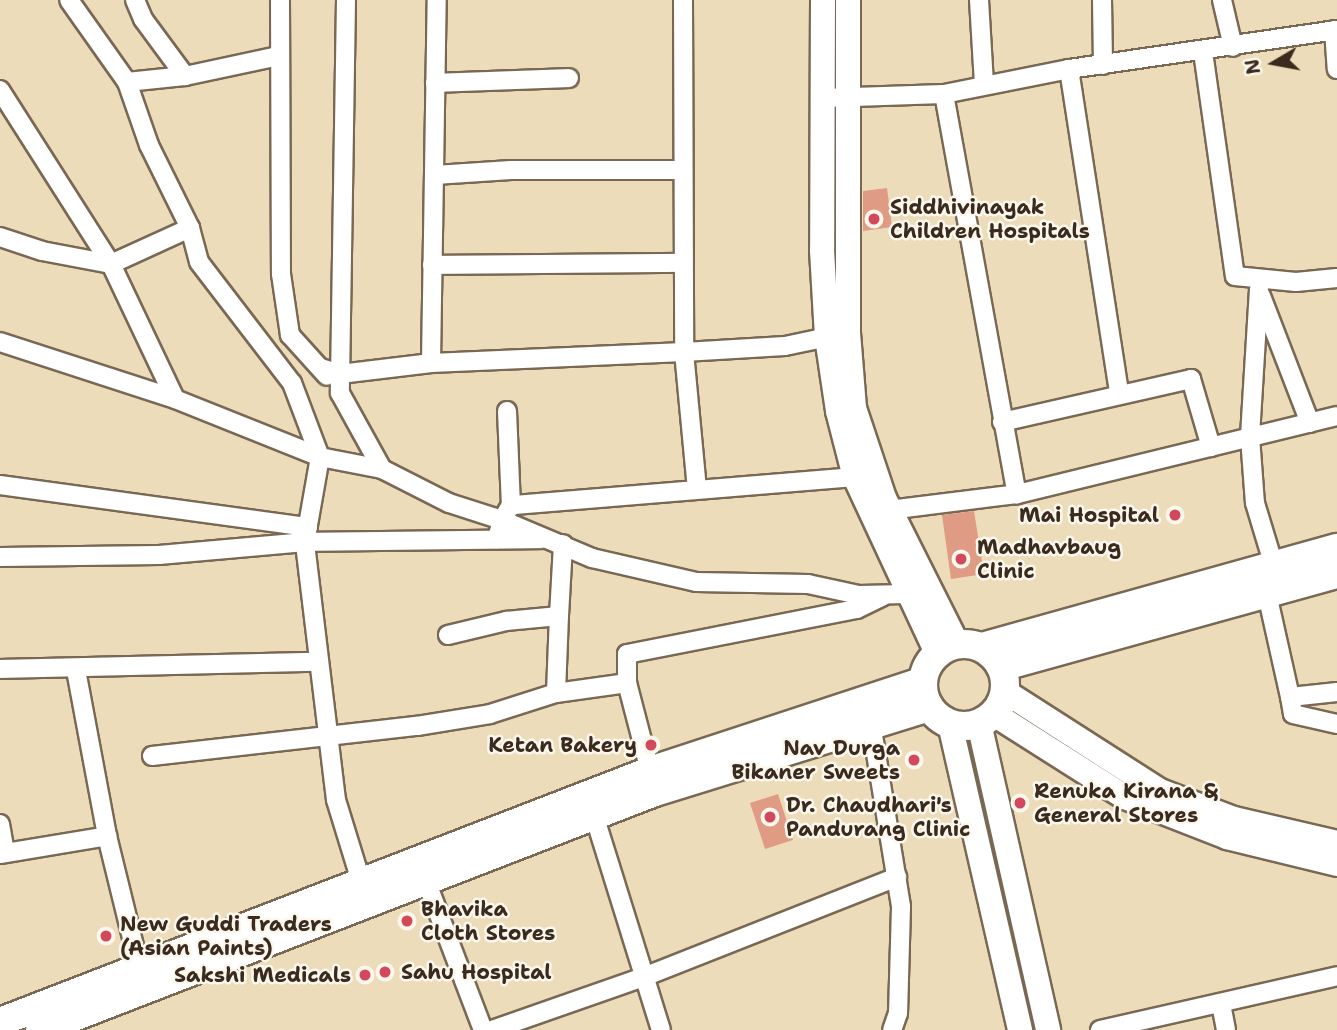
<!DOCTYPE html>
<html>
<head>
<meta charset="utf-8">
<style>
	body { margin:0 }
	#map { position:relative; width:1337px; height:1030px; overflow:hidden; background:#eddcb9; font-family:"Shantell Sans",sans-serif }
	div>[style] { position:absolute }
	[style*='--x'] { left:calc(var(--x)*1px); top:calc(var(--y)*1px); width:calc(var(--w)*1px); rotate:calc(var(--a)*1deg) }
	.building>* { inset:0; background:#df9b83 }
	.roads { filter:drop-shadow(2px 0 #796854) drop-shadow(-2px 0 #796854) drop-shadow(0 2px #796854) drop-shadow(0 -2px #796854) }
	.street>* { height:18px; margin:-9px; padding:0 9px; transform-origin:9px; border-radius:9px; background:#fff }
	.secondary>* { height:24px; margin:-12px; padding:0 12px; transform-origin:12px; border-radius:12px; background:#fff }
	.primary>* { height:28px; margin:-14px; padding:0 14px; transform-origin:14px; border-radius:14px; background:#fff }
	.primary>.ring { margin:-14px; padding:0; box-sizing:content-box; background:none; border:28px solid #fff; border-radius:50% }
	.dots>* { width:19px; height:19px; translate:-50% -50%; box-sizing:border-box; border:4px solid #fbf7ec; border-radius:50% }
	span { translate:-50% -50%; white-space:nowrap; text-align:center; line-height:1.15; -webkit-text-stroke:5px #fbf7ec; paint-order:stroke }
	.poi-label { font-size:21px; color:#3b2a1e; font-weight:700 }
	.left { translate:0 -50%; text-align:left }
	.right { translate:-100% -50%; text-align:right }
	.north { position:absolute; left:1239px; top:28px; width:70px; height:70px; -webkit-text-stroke:5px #fbf7ec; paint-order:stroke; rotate:260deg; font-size:19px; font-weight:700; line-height:28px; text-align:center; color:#3b2a1e }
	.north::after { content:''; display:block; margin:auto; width:24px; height:32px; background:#3b2a1e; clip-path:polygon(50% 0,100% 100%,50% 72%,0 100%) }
</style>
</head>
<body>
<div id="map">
	<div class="building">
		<i style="clip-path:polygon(887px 188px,892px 227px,863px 231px,863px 191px)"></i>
		<i style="clip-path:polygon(974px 511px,984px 574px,951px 579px,942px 515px)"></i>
		<i style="clip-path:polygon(778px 794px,793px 840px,765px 849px,750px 803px)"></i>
	</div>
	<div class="roads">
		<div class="street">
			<i style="--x:135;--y:0;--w:21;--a:67"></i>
			<i style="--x:143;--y:19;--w:71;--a:53.6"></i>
			<i style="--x:185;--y:76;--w:95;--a:-12.1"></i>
			<i style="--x:280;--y:0;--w:274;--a:89.8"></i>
			<i style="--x:281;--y:274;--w:62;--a:81.6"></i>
			<i style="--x:290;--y:335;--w:55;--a:47.9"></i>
			<i style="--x:346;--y:0;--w:393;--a:90.9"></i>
			<i style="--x:340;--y:393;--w:87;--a:61.1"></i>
			<i style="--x:382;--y:469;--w:75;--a:26.9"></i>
			<i style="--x:449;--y:503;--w:56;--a:17.8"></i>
			<i style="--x:502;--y:520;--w:20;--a:105"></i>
			<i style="--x:683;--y:0;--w:352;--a:89.8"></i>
			<i style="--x:684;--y:352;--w:138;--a:84.6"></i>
			<i style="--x:979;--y:0;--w:84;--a:86.6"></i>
			<i style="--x:1102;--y:0;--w:65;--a:89.1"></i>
			<i style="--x:1222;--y:0;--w:48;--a:76.8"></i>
			<i style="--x:1334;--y:30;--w:39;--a:86"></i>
			<i style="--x:1203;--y:52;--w:226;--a:81.9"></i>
			<i style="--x:1235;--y:276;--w:61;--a:5.6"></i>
			<i style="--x:1296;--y:282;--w:41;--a:-5.6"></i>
			<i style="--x:1069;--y:69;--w:327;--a:81.2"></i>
			<i style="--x:127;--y:82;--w:58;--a:-5.9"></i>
			<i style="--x:435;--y:83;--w:134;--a:-2.1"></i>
			<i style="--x:0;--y:90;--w:206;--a:57.5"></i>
			<i style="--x:111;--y:264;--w:149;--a:64.6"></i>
			<i style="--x:175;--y:399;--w:156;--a:21.8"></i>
			<i style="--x:944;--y:94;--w:407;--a:79.7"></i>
			<i style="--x:823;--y:98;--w:121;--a:-1.9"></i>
			<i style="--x:944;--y:94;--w:127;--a:-11.3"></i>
			<i style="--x:1069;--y:69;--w:271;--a:-8.3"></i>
			<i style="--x:435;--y:175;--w:76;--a:-3.8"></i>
			<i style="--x:511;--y:170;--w:172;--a:0"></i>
			<i style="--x:190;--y:228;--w:35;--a:75"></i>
			<i style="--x:199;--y:262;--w:153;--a:52.5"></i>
			<i style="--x:292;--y:383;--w:79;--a:69.3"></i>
			<i style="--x:0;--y:237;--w:44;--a:18.4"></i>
			<i style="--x:42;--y:251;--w:70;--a:10.7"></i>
			<i style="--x:111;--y:264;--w:87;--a:-24.5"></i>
			<i style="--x:190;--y:228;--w:93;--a:-116.3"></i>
			<i style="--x:149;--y:145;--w:67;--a:-109.2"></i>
			<i style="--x:127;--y:82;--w:100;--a:-125.3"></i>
			<i style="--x:432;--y:265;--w:251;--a:-0.5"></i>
			<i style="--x:1259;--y:289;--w:148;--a:93.5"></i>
			<i style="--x:1250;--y:437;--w:66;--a:85.7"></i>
			<i style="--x:1255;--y:503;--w:66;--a:73.2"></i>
			<i style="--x:1261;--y:296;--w:136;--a:68.9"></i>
			<i style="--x:0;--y:342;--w:184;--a:18"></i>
			<i style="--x:431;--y:363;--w:363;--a:-89.1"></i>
			<i style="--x:321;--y:368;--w:20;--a:18"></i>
			<i style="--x:340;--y:374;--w:92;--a:-6.9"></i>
			<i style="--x:431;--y:363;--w:253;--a:-2.5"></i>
			<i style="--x:684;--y:352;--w:101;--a:-3.4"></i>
			<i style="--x:785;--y:346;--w:53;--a:-11.9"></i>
			<i style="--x:507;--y:411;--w:94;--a:87.6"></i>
			<i style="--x:1002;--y:422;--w:194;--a:-12.8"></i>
			<i style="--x:1191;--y:379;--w:71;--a:73.6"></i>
			<i style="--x:855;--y:477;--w:345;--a:175.3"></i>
			<i style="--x:511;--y:505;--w:17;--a:121"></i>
			<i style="--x:502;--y:520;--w:98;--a:22.9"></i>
			<i style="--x:592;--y:558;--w:107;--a:13"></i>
			<i style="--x:696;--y:582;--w:112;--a:1"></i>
			<i style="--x:808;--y:584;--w:52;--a:12.2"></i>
			<i style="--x:859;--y:595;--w:48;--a:-1.2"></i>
			<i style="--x:0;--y:485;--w:311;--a:7.8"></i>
			<i style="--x:881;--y:511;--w:137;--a:-7.1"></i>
			<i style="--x:1017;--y:494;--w:329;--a:-13.7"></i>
			<i style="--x:0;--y:557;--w:159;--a:-0.7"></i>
			<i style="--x:159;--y:555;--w:147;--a:-5.1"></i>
			<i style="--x:305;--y:542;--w:86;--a:-80"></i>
			<i style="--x:320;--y:457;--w:63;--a:11"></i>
			<i style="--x:1267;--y:594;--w:106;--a:77.4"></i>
			<i style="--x:448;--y:635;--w:60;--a:-13.6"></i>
			<i style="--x:506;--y:621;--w:53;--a:-5.4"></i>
			<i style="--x:559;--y:616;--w:72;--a:-86.8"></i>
			<i style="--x:0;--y:669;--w:318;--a:-1.3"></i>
			<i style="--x:76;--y:670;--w:169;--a:79.4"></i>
			<i style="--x:107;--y:836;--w:138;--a:76.2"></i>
			<i style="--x:1337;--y:692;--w:47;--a:173.9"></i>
			<i style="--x:1290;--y:697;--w:17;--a:80"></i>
			<i style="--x:1293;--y:714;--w:45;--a:12.8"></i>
			<i style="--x:556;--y:693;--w:77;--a:-87.8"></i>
			<i style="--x:871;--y:723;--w:186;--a:80.7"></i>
			<i style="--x:901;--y:907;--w:106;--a:91.6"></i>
			<i style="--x:898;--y:1013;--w:18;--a:109"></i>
			<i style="--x:152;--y:756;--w:267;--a:-6.5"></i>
			<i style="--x:417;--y:726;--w:74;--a:-9.3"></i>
			<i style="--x:490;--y:714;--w:69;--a:-17.7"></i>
			<i style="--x:556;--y:693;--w:72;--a:-8"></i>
			<i style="--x:650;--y:771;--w:91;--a:-104.6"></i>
			<i style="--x:627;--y:683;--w:29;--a:-90"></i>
			<i style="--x:627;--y:654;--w:234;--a:-11.1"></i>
			<i style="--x:857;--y:609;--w:28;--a:-26"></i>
			<i style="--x:594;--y:815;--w:225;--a:72.7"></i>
			<i style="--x:0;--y:824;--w:29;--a:80"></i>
			<i style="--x:0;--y:854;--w:109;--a:-9.5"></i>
			<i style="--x:425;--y:878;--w:163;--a:69.1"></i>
			<i style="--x:364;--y:891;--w:95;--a:-107.1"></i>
			<i style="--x:336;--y:800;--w:260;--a:-96.9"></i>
			<i style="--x:305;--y:542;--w:236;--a:-0.7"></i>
			<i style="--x:1221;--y:1004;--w:26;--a:79"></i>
			<i style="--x:492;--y:1030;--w:163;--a:-19.3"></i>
			<i style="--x:646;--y:976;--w:270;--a:-21.5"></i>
			<i style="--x:1100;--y:1030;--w:243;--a:-12.8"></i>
		</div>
		<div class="secondary">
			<i style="--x:823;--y:0;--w:250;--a:90.2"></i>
			<i style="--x:822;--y:250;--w:87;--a:86.7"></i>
			<i style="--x:827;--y:337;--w:75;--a:81.5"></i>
			<i style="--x:838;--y:411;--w:68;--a:75.6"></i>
			<i style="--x:855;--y:477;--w:194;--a:65"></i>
			<i style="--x:848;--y:0;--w:333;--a:90"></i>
			<i style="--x:848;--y:333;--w:75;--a:85.4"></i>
			<i style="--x:854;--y:408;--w:95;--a:71.6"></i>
			<i style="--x:884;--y:498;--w:163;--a:63.4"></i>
			<i style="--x:1004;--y:691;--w:185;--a:32.7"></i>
			<i style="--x:1160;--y:791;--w:79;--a:20.7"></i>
			<i style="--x:1234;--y:819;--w:106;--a:13.1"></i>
			<i style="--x:994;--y:714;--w:155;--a:32.4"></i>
			<i style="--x:1125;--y:797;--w:110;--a:21.4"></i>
			<i style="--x:1227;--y:837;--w:113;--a:13.8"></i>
			<i style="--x:979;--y:723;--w:315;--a:77.3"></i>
			<i style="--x:950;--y:724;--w:314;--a:77.1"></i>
		</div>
		<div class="primary">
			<i class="ring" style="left:923px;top:644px;width:54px;height:54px"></i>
			<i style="--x:982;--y:647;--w:369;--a:-15.6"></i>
			<i style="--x:1001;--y:667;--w:349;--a:-15.5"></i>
			<i style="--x:0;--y:1022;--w:697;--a:-21.11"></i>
			<i style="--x:650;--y:771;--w:287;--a:-18.2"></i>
			<i style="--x:40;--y:1030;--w:659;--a:-21.16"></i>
			<i style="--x:655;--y:792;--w:287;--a:-17.2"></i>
		</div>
	</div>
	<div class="dots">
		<i style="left:874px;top:219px;background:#d1495b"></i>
		<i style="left:1175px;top:515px;background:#d1495b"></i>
		<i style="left:961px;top:559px;background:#d1495b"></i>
		<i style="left:651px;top:745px;background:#d1495b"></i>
		<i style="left:914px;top:760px;background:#d1495b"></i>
		<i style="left:1020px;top:803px;background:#d1495b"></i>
		<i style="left:770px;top:817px;background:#d1495b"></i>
		<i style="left:407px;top:921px;background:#d1495b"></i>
		<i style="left:106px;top:936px;background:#d1495b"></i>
		<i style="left:385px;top:972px;background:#d1495b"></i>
		<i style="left:365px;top:975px;background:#d1495b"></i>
	</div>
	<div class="poi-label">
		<span class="left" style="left:890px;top:219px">Siddhivinayak<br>Children Hospitals</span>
		<span class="right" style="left:1159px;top:515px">Mai Hospital</span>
		<span class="left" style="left:977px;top:559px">Madhavbaug<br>Clinic</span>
		<span class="right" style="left:637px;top:745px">Ketan Bakery</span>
		<span class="right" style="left:900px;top:760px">Nav Durga<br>Bikaner Sweets</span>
		<span class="left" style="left:1034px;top:803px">Renuka Kirana &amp;<br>General Stores</span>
		<span class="left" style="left:786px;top:817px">Dr. Chaudhari's<br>Pandurang Clinic</span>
		<span class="left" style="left:421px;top:921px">Bhavika<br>Cloth Stores</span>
		<span class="left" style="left:120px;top:936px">New Guddi Traders<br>(Asian Paints)</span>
		<span class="left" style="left:401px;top:972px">Sahu Hospital</span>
		<span class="right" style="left:351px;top:975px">Sakshi Medicals</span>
	</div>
	<div class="north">N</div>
</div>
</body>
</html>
